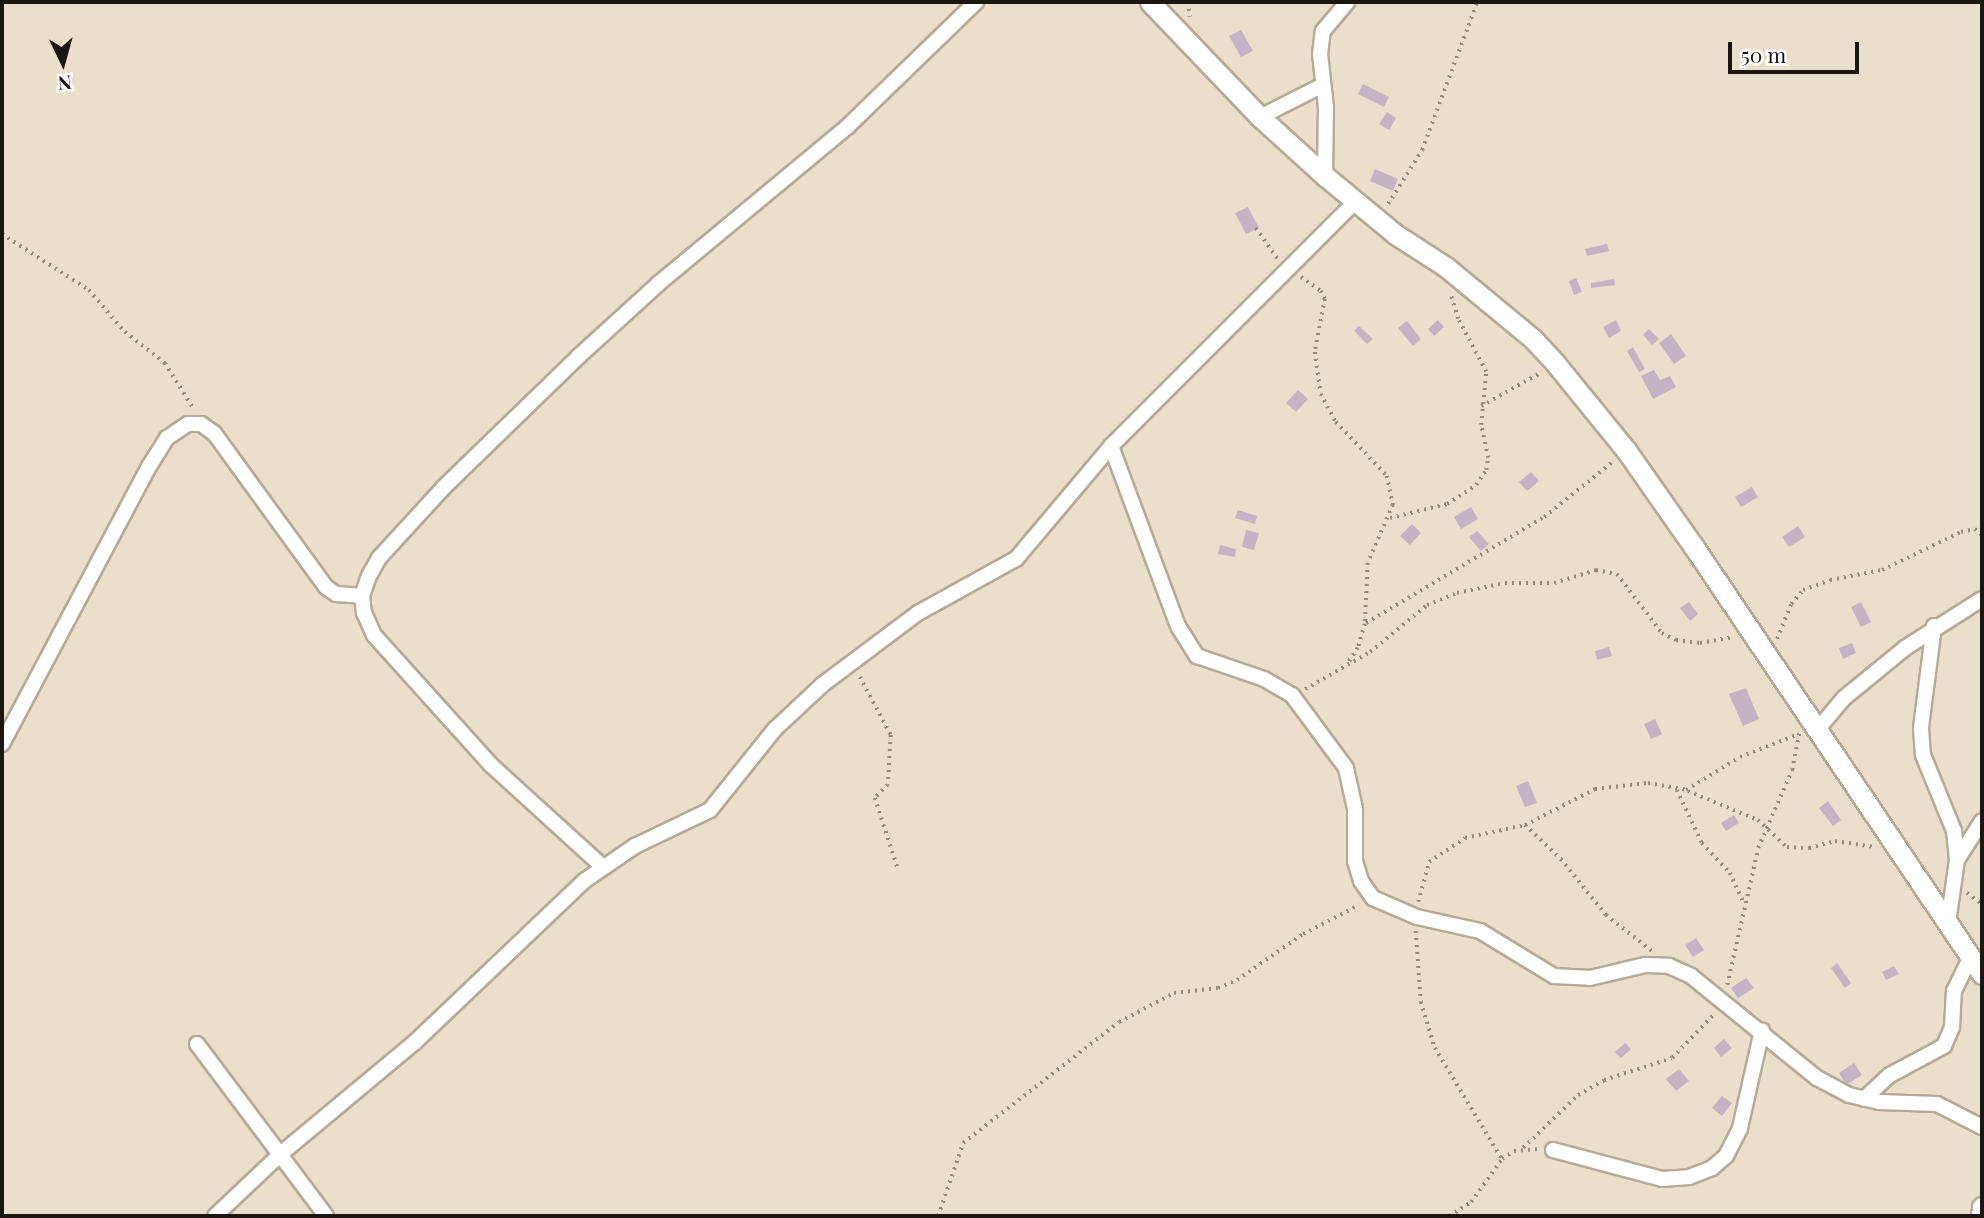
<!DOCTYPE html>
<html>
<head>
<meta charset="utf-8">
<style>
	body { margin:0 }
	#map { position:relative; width:1984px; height:1218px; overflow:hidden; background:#eadfca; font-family:"Playfair Display",serif }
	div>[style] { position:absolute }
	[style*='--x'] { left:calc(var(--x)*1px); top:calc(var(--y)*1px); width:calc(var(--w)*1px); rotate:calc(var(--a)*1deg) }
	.building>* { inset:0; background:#c3b4c5 }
	.path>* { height:3.5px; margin-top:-1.75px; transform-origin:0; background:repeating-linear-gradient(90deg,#938b7c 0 2px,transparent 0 7px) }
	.roads { filter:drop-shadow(2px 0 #b5aa96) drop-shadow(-2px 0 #b5aa96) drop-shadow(0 2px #b5aa96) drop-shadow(0 -2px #b5aa96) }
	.street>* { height:14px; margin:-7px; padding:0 7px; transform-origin:7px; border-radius:7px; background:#fff }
	.secondary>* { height:19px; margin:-9.5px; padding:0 9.5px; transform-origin:9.5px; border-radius:9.5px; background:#fff }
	span { translate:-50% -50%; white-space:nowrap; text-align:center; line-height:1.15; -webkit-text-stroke:6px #fff; paint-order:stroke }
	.frame { position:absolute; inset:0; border:4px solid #1b1710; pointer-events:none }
	.north { position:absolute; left:28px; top:28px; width:70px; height:70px; -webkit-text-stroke:5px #fff; paint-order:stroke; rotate:175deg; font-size:19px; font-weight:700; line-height:28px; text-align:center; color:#1b1710 }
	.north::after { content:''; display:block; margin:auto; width:24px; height:32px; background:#1b1710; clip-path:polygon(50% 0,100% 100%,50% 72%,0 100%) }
	.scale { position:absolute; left:1728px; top:42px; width:131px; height:32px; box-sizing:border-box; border:4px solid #1b1710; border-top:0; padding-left:9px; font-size:21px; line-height:24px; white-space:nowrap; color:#1b1710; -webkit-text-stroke:5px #fff; paint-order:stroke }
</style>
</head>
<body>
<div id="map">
	<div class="building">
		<i style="clip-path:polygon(1241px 30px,1253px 51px,1241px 57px,1229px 36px)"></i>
		<i style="clip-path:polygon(1363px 84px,1389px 97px,1384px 107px,1358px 94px)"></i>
		<i style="clip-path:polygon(1387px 112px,1396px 118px,1389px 130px,1379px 124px)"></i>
		<i style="clip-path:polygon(1375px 169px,1398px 179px,1393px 191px,1370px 181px)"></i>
		<i style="clip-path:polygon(1248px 207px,1259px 228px,1246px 234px,1235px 213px)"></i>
		<i style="clip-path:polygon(1607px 244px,1609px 251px,1587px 256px,1585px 249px)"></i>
		<i style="clip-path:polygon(1576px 278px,1582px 292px,1574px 295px,1569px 281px)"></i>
		<i style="clip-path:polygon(1614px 279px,1615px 285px,1591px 288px,1591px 283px)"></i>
		<i style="clip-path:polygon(1438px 320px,1444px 327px,1434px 336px,1428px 329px)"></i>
		<i style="clip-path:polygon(1616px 320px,1621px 331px,1609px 338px,1603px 327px)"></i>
		<i style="clip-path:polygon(1407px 321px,1421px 339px,1413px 346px,1398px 328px)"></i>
		<i style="clip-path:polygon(1359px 326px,1373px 339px,1367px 344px,1354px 331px)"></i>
		<i style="clip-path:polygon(1649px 329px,1659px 339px,1652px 345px,1643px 335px)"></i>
		<i style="clip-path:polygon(1671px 334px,1686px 356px,1674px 364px,1659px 343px)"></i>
		<i style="clip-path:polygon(1633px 347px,1645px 369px,1639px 372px,1627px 351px)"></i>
		<i style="clip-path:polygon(1654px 370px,1660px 380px,1670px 376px,1676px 387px,1653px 399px,1641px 376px)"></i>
		<i style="clip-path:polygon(1298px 390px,1308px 399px,1296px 412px,1286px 403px)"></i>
		<i style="clip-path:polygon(1531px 472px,1539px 481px,1527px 491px,1519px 482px)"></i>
		<i style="clip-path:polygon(1752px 487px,1758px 497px,1741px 507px,1735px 497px)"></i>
		<i style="clip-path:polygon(1471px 507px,1478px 519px,1461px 529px,1454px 517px)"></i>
		<i style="clip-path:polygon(1238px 510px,1257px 516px,1255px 524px,1235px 518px)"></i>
		<i style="clip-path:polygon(1412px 524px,1421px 533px,1410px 545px,1400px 536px)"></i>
		<i style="clip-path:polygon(1798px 526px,1805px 537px,1789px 547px,1782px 537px)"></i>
		<i style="clip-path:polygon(1246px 530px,1259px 533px,1254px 550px,1242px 547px)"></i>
		<i style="clip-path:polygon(1477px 531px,1489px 544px,1481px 551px,1469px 537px)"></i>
		<i style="clip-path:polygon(1220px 545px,1236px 549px,1235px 557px,1218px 554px)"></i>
		<i style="clip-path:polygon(1689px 602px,1698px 614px,1690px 621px,1680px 608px)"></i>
		<i style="clip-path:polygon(1861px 602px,1871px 622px,1861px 627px,1851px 607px)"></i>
		<i style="clip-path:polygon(1852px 643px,1856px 653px,1843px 659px,1839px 648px)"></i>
		<i style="clip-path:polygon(1609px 647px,1612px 656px,1597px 660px,1595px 651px)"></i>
		<i style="clip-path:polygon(1746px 688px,1759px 719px,1743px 726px,1729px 694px)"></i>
		<i style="clip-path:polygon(1655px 719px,1662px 734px,1651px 739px,1644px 724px)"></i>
		<i style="clip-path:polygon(1528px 781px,1537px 803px,1525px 807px,1516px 786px)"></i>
		<i style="clip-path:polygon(1828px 801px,1841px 820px,1833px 826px,1819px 808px)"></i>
		<i style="clip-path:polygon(1734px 815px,1739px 823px,1726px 831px,1721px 823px)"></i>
		<i style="clip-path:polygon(1696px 938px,1704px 950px,1693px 957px,1685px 945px)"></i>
		<i style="clip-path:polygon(1837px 963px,1851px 983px,1845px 988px,1831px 968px)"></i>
		<i style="clip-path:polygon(1894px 966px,1899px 974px,1886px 980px,1882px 972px)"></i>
		<i style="clip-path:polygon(1746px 978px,1754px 988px,1738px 998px,1731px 988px)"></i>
		<i style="clip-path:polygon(1724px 1039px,1732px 1048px,1721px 1057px,1714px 1048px)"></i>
		<i style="clip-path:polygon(1625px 1043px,1631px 1049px,1621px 1058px,1615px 1052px)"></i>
		<i style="clip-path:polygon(1854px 1063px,1862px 1075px,1846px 1085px,1839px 1073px)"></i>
		<i style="clip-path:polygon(1679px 1069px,1689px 1081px,1676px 1091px,1666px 1079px)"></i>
		<i style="clip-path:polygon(1722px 1096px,1732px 1103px,1722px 1116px,1712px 1108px)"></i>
	</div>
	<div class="path">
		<i style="--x:1188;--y:2;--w:15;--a:82"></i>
		<i style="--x:1388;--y:204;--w:64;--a:-57.8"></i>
		<i style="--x:1422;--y:150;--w:158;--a:-69.6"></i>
		<i style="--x:1256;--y:228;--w:39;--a:55"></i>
		<i style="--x:2;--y:234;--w:103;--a:32.8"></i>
		<i style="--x:89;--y:290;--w:55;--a:49.4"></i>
		<i style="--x:125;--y:332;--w:51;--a:37.8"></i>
		<i style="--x:165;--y:363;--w:54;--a:57.8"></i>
		<i style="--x:1301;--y:277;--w:24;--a:35"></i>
		<i style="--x:1321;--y:291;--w:9;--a:63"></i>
		<i style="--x:1325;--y:299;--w:54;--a:100.7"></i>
		<i style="--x:1315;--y:352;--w:42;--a:81.9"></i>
		<i style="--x:1321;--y:394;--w:32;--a:62"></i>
		<i style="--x:1336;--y:422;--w:74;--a:46.6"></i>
		<i style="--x:1387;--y:476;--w:30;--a:78"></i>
		<i style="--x:1393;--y:505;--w:63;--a:113.3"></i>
		<i style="--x:1368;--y:563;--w:61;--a:92.8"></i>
		<i style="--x:1365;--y:624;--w:25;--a:106"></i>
		<i style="--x:1358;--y:648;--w:20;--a:123"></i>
		<i style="--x:1481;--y:406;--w:70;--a:-29.1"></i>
		<i style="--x:1390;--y:518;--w:59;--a:-13.8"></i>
		<i style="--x:1447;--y:504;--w:35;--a:-33"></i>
		<i style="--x:1476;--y:485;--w:18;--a:-56"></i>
		<i style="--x:1486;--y:470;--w:12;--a:-81"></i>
		<i style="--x:1488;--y:458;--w:34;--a:-102"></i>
		<i style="--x:1481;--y:425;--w:53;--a:-84.6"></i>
		<i style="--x:1486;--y:372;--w:60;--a:-117.8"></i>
		<i style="--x:1458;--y:319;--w:27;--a:-107"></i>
		<i style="--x:1366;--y:623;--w:207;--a:-30.8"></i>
		<i style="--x:1544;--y:517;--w:90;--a:-38.7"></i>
		<i style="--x:1777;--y:639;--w:38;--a:-68"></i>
		<i style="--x:1791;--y:604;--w:18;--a:-49"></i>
		<i style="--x:1803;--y:590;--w:29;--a:-20"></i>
		<i style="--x:1830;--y:580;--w:53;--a:-10.9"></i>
		<i style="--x:1882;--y:570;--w:88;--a:-25.7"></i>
		<i style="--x:1961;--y:532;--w:14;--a:-12"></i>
		<i style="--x:1975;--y:529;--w:9;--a:41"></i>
		<i style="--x:860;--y:677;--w:66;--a:61.9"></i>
		<i style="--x:891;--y:735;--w:50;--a:93.4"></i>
		<i style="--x:888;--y:785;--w:18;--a:135"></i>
		<i style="--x:875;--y:798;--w:75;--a:72.1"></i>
		<i style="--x:1305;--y:689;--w:75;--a:-29.6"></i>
		<i style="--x:1370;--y:652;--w:74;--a:-39.5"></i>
		<i style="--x:1427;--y:605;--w:32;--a:-22"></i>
		<i style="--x:1457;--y:593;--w:49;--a:-11.8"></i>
		<i style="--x:1505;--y:583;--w:49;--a:0"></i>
		<i style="--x:1554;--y:583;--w:44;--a:-17.2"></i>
		<i style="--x:1596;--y:570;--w:21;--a:11"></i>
		<i style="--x:1617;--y:574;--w:74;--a:52.7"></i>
		<i style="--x:1662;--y:633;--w:16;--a:27"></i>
		<i style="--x:1676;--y:640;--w:24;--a:7"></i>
		<i style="--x:1700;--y:643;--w:34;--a:-10"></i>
		<i style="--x:1677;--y:790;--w:59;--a:64.7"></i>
		<i style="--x:1702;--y:843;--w:41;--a:47"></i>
		<i style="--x:1730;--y:873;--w:35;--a:65"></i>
		<i style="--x:1688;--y:791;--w:76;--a:22.5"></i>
		<i style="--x:1758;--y:820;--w:40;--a:43"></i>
		<i style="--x:1787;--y:847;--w:22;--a:3"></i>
		<i style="--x:1809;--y:848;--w:27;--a:-15"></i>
		<i style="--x:1835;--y:841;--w:40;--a:8.5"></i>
		<i style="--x:1525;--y:825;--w:50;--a:43.4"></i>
		<i style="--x:1561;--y:859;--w:72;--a:51.2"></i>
		<i style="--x:1606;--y:915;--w:58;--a:38"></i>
		<i style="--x:1967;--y:893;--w:19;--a:36"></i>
		<i style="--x:1418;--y:902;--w:41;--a:-74.6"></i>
		<i style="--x:1429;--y:862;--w:43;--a:-33.7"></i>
		<i style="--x:1465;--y:838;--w:61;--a:-12.2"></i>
		<i style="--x:1525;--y:825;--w:79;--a:-27.2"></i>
		<i style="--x:1595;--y:789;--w:53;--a:-6.5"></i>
		<i style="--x:1648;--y:783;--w:39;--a:10"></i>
		<i style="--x:1686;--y:790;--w:63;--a:-31.4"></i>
		<i style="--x:1740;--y:757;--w:63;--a:-21.3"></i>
		<i style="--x:1416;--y:931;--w:71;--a:86"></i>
		<i style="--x:1421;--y:1002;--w:48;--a:73.1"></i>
		<i style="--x:1435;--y:1048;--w:130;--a:58.9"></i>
		<i style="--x:1727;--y:985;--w:140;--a:-77.2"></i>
		<i style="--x:1758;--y:848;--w:85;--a:-66.4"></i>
		<i style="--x:1792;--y:770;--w:37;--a:-79"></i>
		<i style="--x:1523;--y:1148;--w:76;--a:-43.9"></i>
		<i style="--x:1578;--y:1095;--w:30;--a:-30"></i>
		<i style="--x:1604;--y:1080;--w:71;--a:-17.9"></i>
		<i style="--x:1672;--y:1058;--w:61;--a:-46.3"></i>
		<i style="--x:938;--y:1216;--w:77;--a:-71.1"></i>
		<i style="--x:963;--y:1143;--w:197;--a:-37.8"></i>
		<i style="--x:1119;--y:1022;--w:62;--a:-27.8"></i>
		<i style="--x:1174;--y:993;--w:44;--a:-6.5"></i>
		<i style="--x:1218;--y:988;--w:21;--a:-23"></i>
		<i style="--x:1237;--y:980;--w:80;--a:-34.9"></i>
		<i style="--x:1303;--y:934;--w:63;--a:-27.4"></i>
		<i style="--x:1449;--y:1216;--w:26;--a:-32"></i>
		<i style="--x:1471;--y:1202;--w:53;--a:-54.2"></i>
		<i style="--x:1502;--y:1159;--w:14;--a:-34"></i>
		<i style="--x:1514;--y:1151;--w:23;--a:-5"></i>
	</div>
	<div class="roads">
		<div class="street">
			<i style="--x:1260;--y:117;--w:71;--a:-26.9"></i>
			<i style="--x:1325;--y:176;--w:68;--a:-89.2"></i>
			<i style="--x:1326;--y:108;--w:54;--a:-96.3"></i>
			<i style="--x:1320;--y:54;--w:23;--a:-83"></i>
			<i style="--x:1323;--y:31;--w:38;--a:-50"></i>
			<i style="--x:1111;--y:446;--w:192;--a:69.6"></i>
			<i style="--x:1178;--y:626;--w:36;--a:58"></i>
			<i style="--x:1197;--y:656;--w:71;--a:18.9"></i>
			<i style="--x:1264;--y:679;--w:32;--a:30"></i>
			<i style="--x:1292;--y:695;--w:91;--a:53.5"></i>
			<i style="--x:1346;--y:768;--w:42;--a:77.6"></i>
			<i style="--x:1355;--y:809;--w:52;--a:90"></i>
			<i style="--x:1355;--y:861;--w:21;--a:73"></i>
			<i style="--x:1361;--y:881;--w:21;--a:55"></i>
			<i style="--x:1373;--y:898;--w:48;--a:23.4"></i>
			<i style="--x:1417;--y:917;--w:65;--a:12.5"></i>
			<i style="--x:1480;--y:931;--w:87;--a:31.3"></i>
			<i style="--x:1554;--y:976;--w:36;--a:3"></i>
			<i style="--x:1590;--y:978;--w:57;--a:-13.3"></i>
			<i style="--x:1645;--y:965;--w:24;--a:2"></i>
			<i style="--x:1669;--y:966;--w:24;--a:24"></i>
			<i style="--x:1691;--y:976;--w:162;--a:39"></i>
			<i style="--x:1817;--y:1078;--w:36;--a:28"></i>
			<i style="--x:1849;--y:1095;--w:31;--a:13"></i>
			<i style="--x:1879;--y:1102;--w:58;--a:2"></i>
			<i style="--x:1937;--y:1104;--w:51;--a:27.1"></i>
			<i style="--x:1934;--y:626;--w:103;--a:97.3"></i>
			<i style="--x:1921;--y:728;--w:27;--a:86"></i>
			<i style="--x:1923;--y:755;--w:82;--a:67.8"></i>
			<i style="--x:1954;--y:831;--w:29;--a:84"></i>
			<i style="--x:1957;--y:860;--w:64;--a:98.1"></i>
			<i style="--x:1818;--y:729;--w:40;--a:-50"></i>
			<i style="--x:1844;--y:698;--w:79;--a:-39.3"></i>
			<i style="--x:1905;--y:648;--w:91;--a:-32.5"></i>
			<i style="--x:2;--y:744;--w:316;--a:-62.1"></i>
			<i style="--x:150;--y:465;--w:32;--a:-58"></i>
			<i style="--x:167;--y:438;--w:25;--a:-34"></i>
			<i style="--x:188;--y:424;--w:13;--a:0"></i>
			<i style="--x:201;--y:424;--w:16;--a:35"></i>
			<i style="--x:214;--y:433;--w:190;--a:54"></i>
			<i style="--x:326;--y:587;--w:12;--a:35"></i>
			<i style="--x:336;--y:594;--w:26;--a:4"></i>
			<i style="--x:1957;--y:860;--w:46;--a:-57.3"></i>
			<i style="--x:602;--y:866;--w:150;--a:-137.7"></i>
			<i style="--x:491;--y:765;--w:175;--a:-132"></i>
			<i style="--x:374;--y:635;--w:24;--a:-114"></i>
			<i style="--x:364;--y:613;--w:17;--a:-97"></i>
			<i style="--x:362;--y:596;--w:21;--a:-71"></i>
			<i style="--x:369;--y:576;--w:21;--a:-61"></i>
			<i style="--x:379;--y:558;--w:96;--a:-47.5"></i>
			<i style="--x:444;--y:487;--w:188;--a:-44.1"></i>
			<i style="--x:579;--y:356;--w:107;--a:-42.3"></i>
			<i style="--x:658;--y:284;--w:246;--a:-39.7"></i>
			<i style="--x:847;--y:127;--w:180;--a:-44.1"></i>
			<i style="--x:197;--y:1044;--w:215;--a:53.1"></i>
			<i style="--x:1864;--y:1099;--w:35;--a:-43"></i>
			<i style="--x:1890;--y:1075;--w:61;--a:-28.2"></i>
			<i style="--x:1944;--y:1046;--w:21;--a:-67"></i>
			<i style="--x:1952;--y:1027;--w:36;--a:-87"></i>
			<i style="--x:1954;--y:991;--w:39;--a:-64"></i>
			<i style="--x:1553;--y:1150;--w:113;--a:14.9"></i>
			<i style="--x:1662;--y:1179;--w:27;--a:-4"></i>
			<i style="--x:1689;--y:1177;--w:25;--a:-21"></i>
			<i style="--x:1712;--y:1168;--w:18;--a:-41"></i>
			<i style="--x:1726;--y:1156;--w:31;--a:-63"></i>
			<i style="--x:1740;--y:1128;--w:100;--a:-77.3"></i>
			<i style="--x:215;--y:1216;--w:93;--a:-43.3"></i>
			<i style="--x:283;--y:1152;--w:172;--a:-39.8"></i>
			<i style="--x:415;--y:1042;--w:233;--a:-43.6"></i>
			<i style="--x:584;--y:881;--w:62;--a:-34.5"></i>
			<i style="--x:635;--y:846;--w:83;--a:-25.6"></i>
			<i style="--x:710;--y:810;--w:104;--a:-51.3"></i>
			<i style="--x:775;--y:729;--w:64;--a:-43.1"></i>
			<i style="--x:822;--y:685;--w:120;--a:-36.9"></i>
			<i style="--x:918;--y:613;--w:112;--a:-28.9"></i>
			<i style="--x:1016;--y:559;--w:148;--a:-49.9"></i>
			<i style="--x:1111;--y:446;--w:346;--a:-45"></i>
		</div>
		<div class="secondary">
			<i style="--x:1150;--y:2;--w:159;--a:46.3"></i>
			<i style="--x:1260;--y:117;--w:88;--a:42.2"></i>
			<i style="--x:1325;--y:176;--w:91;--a:39.6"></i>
			<i style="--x:1395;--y:234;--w:61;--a:32.9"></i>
			<i style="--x:1446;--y:267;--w:113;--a:39.6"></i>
			<i style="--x:1533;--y:339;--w:34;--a:47"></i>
			<i style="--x:1556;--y:364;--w:111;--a:50.9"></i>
			<i style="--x:1626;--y:450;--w:118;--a:55"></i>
			<i style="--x:1694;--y:547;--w:515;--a:56"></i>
			<i style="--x:1981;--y:1216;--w:9;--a:-84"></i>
		</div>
	</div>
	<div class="frame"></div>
	<div class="north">N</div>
	<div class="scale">50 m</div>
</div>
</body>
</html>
